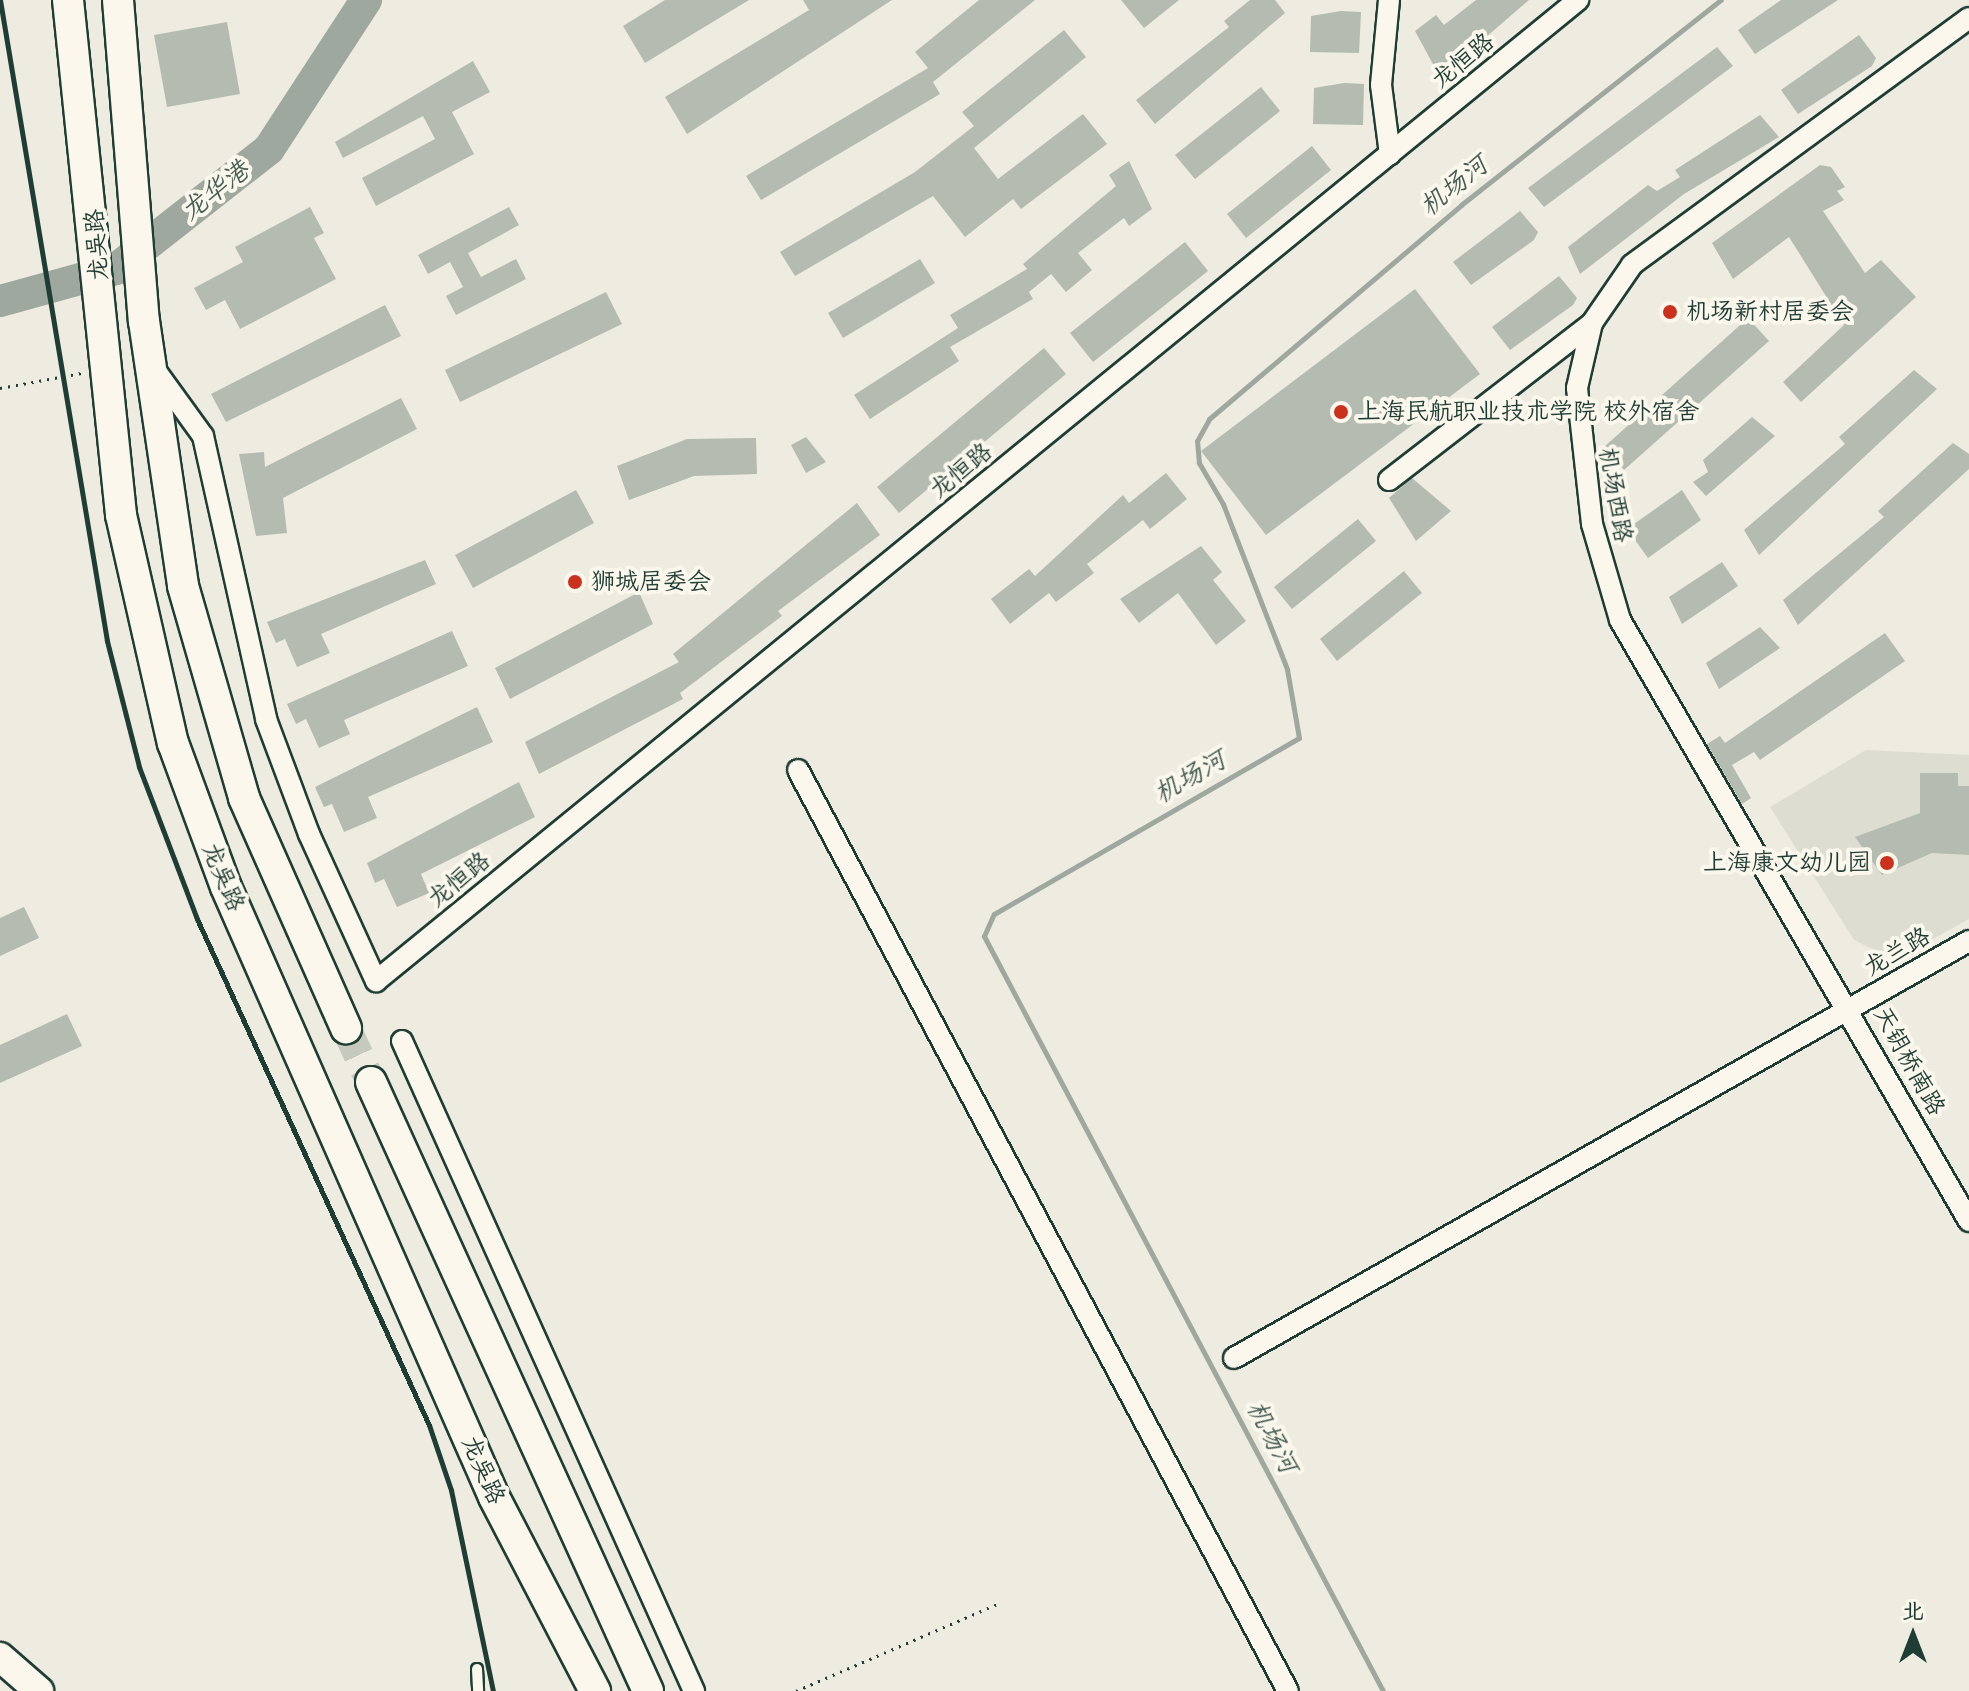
<!DOCTYPE html>
<html>
<head>
<meta charset="utf-8">
<style>
	body { margin:0 }
	#map { position:relative; width:1969px; height:1691px; overflow:hidden; background:#eeece1; font-family:Sriracha,"LXGW WenKai TC",sans-serif }
	div>[style] { position:absolute }
	[style*='--x'] { left:calc(var(--x)*1px); top:calc(var(--y)*1px); width:calc(var(--w)*1px); rotate:calc(var(--a)*1deg) }
	.built>* { inset:0; background:#ddddd2 }
	.stream>* { height:5px; margin:-2.5px; padding:0 2.5px; transform-origin:2.5px; border-radius:2.5px; background:#9fa89f }
	.river>* { height:32px; margin:-16px; padding:0 16px; transform-origin:16px; border-radius:16px; background:#9fa89f }
	.building>* { inset:0; background:#b4bbb0 }
	.primary-tunnel>* { height:30px; margin-top:-15px; transform-origin:0; background:repeating-linear-gradient(90deg,#c5c9be 0 30px,transparent 0 45px) }
	.path>* { height:3px; margin-top:-1.5px; transform-origin:0; background:repeating-linear-gradient(90deg,#1f3d34 0 2px,transparent 0 8px) }
	.roads { filter:drop-shadow(2px 0 #1f3d34) drop-shadow(-2px 0 #1f3d34) drop-shadow(0 2px #1f3d34) drop-shadow(0 -2px #1f3d34) }
	.lane>* { height:10px; margin:-5px; padding:0 5px; transform-origin:5px; border-radius:5px; background:#fbf7ec }
	.street>* { height:20px; margin:-10px; padding:0 10px; transform-origin:10px; border-radius:10px; background:#fbf7ec }
	.secondary>* { height:28px; margin:-14px; padding:0 14px; transform-origin:14px; border-radius:14px; background:#fbf7ec }
	.primary>* { height:30px; margin:-15px; padding:0 15px; transform-origin:15px; border-radius:15px; background:#fbf7ec }
	.rail>* { height:5px; margin:-2.5px; padding:0 2.5px; transform-origin:2.5px; border-radius:2.5px; background:#1f3d34 }
	.dots>* { width:22px; height:22px; translate:-50% -50%; box-sizing:border-box; border:4px solid #fbf7ec; border-radius:50% }
	span { translate:-50% -50%; white-space:nowrap; text-align:center; line-height:1.15; -webkit-text-stroke:8px #fbf7ec; paint-order:stroke }
	.street-label { font-size:24px; color:#1f3d34 }
	.poi-label { font-size:24px; color:#1f3d34 }
	.left { translate:0 -50%; text-align:left }
	.right { translate:-100% -50%; text-align:right }
	.water-label { font-size:26px; color:#455d54; font-style:italic }
	.north { position:absolute; left:1873px; top:1595px; width:80px; height:80px; -webkit-text-stroke:6px #fbf7ec; paint-order:stroke; rotate:0deg; font-size:22px; font-weight:700; line-height:32px; text-align:center; color:#1f3d34 }
	.north::after { content:''; display:block; margin:auto; width:28px; height:36px; background:#1f3d34; clip-path:polygon(50% 0,100% 100%,50% 72%,0 100%) }
</style>
</head>
<body>
<div id="map">
	<div class="built">
		<i style="clip-path:polygon(1866px 750px,1969px 755px,1969px 919px,1895px 960px,1854px 940px,1770px 807px)"></i>
	</div>
	<div class="stream">
		<i style="--x:1383;--y:1691;--w:854;--a:-117.86"></i>
		<i style="--x:984;--y:936;--w:24;--a:-66"></i>
		<i style="--x:994;--y:914;--w:352;--a:-30"></i>
		<i style="--x:1299;--y:738;--w:70;--a:-99.9"></i>
		<i style="--x:1287;--y:669;--w:177;--a:-111.2"></i>
		<i style="--x:1223;--y:504;--w:48;--a:-120.3"></i>
		<i style="--x:1199;--y:463;--w:22;--a:-95"></i>
		<i style="--x:1197;--y:441;--w:25;--a:-61"></i>
		<i style="--x:1209;--y:419;--w:331;--a:-40.3"></i>
		<i style="--x:1461;--y:205;--w:331;--a:-38.3"></i>
	</div>
	<div class="river">
		<i style="--x:0;--y:301;--w:120;--a:-15.4"></i>
		<i style="--x:116;--y:269;--w:194;--a:-38.1"></i>
		<i style="--x:269;--y:149;--w:178;--a:-56.9"></i>
	</div>
	<div class="building">
		<i style="clip-path:polygon(665px 0,749px 0,645px 63px,623px 26px)"></i>
		<i style="clip-path:polygon(803px 0,892px 0,687px 134px,665px 97px,809px 10px)"></i>
		<i style="clip-path:polygon(979px 0,1035px 0,933px 82px,940px 94px,761px 200px,746px 176px,928px 68px,915px 52px)"></i>
		<i style="clip-path:polygon(1121px 0,1179px 0,1144px 28px)"></i>
		<i style="clip-path:polygon(1250px 0,1275px 0,1285px 13px,1155px 124px,1136px 100px,1229px 27px,1224px 21px)"></i>
		<i style="clip-path:polygon(1476px 0,1529px 0,1440px 77px,1415px 31px,1436px 15px,1444px 25px)"></i>
		<i style="clip-path:polygon(1781px 0,1838px 0,1755px 54px,1738px 30px)"></i>
		<i style="clip-path:polygon(1341px 11px,1361px 12px,1359px 53px,1310px 52px,1311px 16px)"></i>
		<i style="clip-path:polygon(227px 22px,240px 94px,167px 107px,154px 35px)"></i>
		<i style="clip-path:polygon(1064px 30px,1086px 57px,974px 148px,998px 179px,1083px 114px,1107px 144px,1021px 209px,1013px 199px,965px 237px,933px 196px,795px 276px,780px 252px,915px 172px,974px 126px,962px 112px)"></i>
		<i style="clip-path:polygon(1859px 35px,1876px 58px,1872px 66px,1798px 114px,1781px 90px)"></i>
		<i style="clip-path:polygon(1717px 47px,1733px 66px,1544px 207px,1528px 188px)"></i>
		<i style="clip-path:polygon(473px 61px,490px 92px,452px 112px,474px 154px,376px 206px,362px 178px,435px 139px,423px 116px,343px 158px,335px 142px)"></i>
		<i style="clip-path:polygon(1344px 83px,1364px 84px,1363px 125px,1313px 124px,1314px 88px)"></i>
		<i style="clip-path:polygon(1261px 87px,1280px 111px,1195px 179px,1175px 155px)"></i>
		<i style="clip-path:polygon(1760px 115px,1779px 137px,1684px 194px,1580px 274px,1568px 247px,1648px 185px,1657px 191px,1680px 177px,1675px 170px)"></i>
		<i style="clip-path:polygon(1312px 146px,1331px 170px,1246px 238px,1227px 214px)"></i>
		<i style="clip-path:polygon(1129px 161px,1152px 209px,1129px 226px,1124px 218px,1078px 253px,1092px 270px,1066px 292px,1051px 274px,1029px 292px,1033px 299px,950px 347px,959px 361px,870px 419px,854px 395px,958px 328px,950px 315px,1027px 269px,1023px 264px,1116px 186px,1109px 175px)"></i>
		<i style="clip-path:polygon(1820px 165px,1831px 167px,1845px 187px,1837px 191px,1844px 200px,1823px 211px,1865px 273px,1881px 260px,1916px 297px,1801px 402px,1783px 382px,1844px 325px,1789px 237px,1733px 279px,1712px 243px)"></i>
		<i style="clip-path:polygon(310px 207px,324px 233px,314px 238px,336px 279px,240px 329px,225px 300px,206px 310px,194px 288px,243px 262px,235px 247px)"></i>
		<i style="clip-path:polygon(509px 207px,519px 225px,468px 253px,481px 277px,516px 259px,526px 279px,456px 315px,446px 296px,463px 287px,450px 262px,428px 274px,418px 255px)"></i>
		<i style="clip-path:polygon(1520px 211px,1538px 232px,1534px 240px,1471px 285px,1453px 262px)"></i>
		<i style="clip-path:polygon(1185px 242px,1208px 271px,1093px 362px,1070px 333px)"></i>
		<i style="clip-path:polygon(920px 259px,935px 283px,843px 338px,828px 313px)"></i>
		<i style="clip-path:polygon(1559px 276px,1577px 298px,1573px 305px,1510px 350px,1492px 327px)"></i>
		<i style="clip-path:polygon(1415px 289px,1480px 374px,1266px 535px,1201px 451px)"></i>
		<i style="clip-path:polygon(606px 292px,622px 324px,460px 402px,445px 370px)"></i>
		<i style="clip-path:polygon(385px 305px,401px 336px,226px 422px,211px 394px)"></i>
		<i style="clip-path:polygon(1748px 318px,1769px 341px,1624px 470px,1604px 447px)"></i>
		<i style="clip-path:polygon(1044px 348px,1066px 374px,899px 513px,877px 487px)"></i>
		<i style="clip-path:polygon(1914px 370px,1937px 389px,1759px 555px,1744px 530px,1845px 444px,1839px 437px)"></i>
		<i style="clip-path:polygon(401px 398px,417px 429px,283px 498px,287px 533px,256px 536px,239px 454px,264px 452px,265px 467px)"></i>
		<i style="clip-path:polygon(1752px 417px,1775px 436px,1706px 496px,1693px 482px,1708px 472px,1703px 460px)"></i>
		<i style="clip-path:polygon(806px 437px,826px 462px,806px 473px,791px 445px)"></i>
		<i style="clip-path:polygon(756px 438px,757px 474px,694px 476px,629px 500px,617px 466px,687px 439px)"></i>
		<i style="clip-path:polygon(1953px 443px,1969px 454px,1969px 469px,1798px 625px,1783px 600px,1884px 517px,1878px 511px)"></i>
		<i style="clip-path:polygon(1166px 473px,1187px 499px,1150px 529px,1143px 520px,1087px 564px,1094px 573px,1056px 602px,1049px 593px,1010px 624px,991px 599px,1029px 569px,1035px 576px,1123px 495px,1129px 503px)"></i>
		<i style="clip-path:polygon(1412px 478px,1451px 511px,1416px 541px,1389px 498px)"></i>
		<i style="clip-path:polygon(576px 490px,594px 523px,473px 588px,455px 555px)"></i>
		<i style="clip-path:polygon(1682px 490px,1701px 520px,1648px 558px,1627px 529px)"></i>
		<i style="clip-path:polygon(857px 503px,880px 535px,778px 611px,782px 616px,680px 693px,683px 699px,539px 774px,525px 742px,679px 662px,673px 654px)"></i>
		<i style="clip-path:polygon(1358px 519px,1376px 541px,1292px 609px,1274px 587px)"></i>
		<i style="clip-path:polygon(1201px 546px,1222px 572px,1213px 580px,1246px 621px,1216px 645px,1178px 593px,1139px 623px,1120px 599px)"></i>
		<i style="clip-path:polygon(425px 560px,436px 584px,321px 634px,330px 653px,297px 667px,285px 639px,276px 643px,267px 622px)"></i>
		<i style="clip-path:polygon(1722px 562px,1738px 586px,1682px 624px,1669px 597px)"></i>
		<i style="clip-path:polygon(1404px 571px,1422px 593px,1337px 661px,1320px 639px)"></i>
		<i style="clip-path:polygon(639px 592px,653px 624px,510px 699px,495px 668px)"></i>
		<i style="clip-path:polygon(1760px 627px,1780px 648px,1719px 689px,1706px 663px)"></i>
		<i style="clip-path:polygon(452px 631px,468px 666px,344px 720px,350px 734px,319px 748px,306px 719px,296px 724px,287px 704px)"></i>
		<i style="clip-path:polygon(1885px 633px,1905px 661px,1760px 760px,1754px 752px,1732px 765px,1751px 798px,1742px 804px,1707px 744px,1720px 736px,1725px 743px)"></i>
		<i style="clip-path:polygon(477px 707px,493px 742px,368px 797px,377px 818px,344px 832px,332px 804px,324px 807px,315px 787px)"></i>
		<i style="clip-path:polygon(1920px 773px,1958px 773px,1958px 786px,1969px 786px,1969px 855px,1932px 853px,1882px 875px,1855px 837px,1920px 813px)"></i>
		<i style="clip-path:polygon(519px 782px,535px 817px,421px 874px,429px 893px,397px 907px,384px 879px,375px 883px,367px 863px)"></i>
		<i style="clip-path:polygon(24px 907px,39px 938px,0 956px,0 918px)"></i>
		<i style="clip-path:polygon(67px 1014px,82px 1046px,0 1083px,0 1045px)"></i>
	</div>
	<div class="primary-tunnel">
		<i style="--x:346;--y:1028;--w:60;--a:65.2"></i>
	</div>
	<div class="path">
		<i style="--x:0;--y:388;--w:83;--a:-10.4"></i>
		<i style="--x:796;--y:1691;--w:219;--a:-23.4"></i>
	</div>
	<div class="roads">
		<div class="lane">
			<i style="--x:477;--y:1669;--w:22;--a:87"></i>
		</div>
		<div class="street">
			<i style="--x:1389;--y:0;--w:85;--a:95.4"></i>
			<i style="--x:1381;--y:85;--w:70;--a:82.6"></i>
			<i style="--x:1969;--y:18;--w:418;--a:143.8"></i>
			<i style="--x:1632;--y:265;--w:70;--a:124.6"></i>
			<i style="--x:1592;--y:323;--w:67;--a:103"></i>
			<i style="--x:1577;--y:388;--w:137;--a:83.7"></i>
			<i style="--x:1592;--y:524;--w:100;--a:73.7"></i>
			<i style="--x:1620;--y:620;--w:695;--a:59.86"></i>
			<i style="--x:153;--y:367;--w:85;--a:54.1"></i>
			<i style="--x:203;--y:436;--w:290;--a:77.4"></i>
			<i style="--x:266;--y:719;--w:123;--a:69.5"></i>
			<i style="--x:309;--y:834;--w:162;--a:65.5"></i>
			<i style="--x:376;--y:981;--w:1552;--a:-39.22"></i>
			<i style="--x:1389;--y:480;--w:257;--a:-37.7"></i>
			<i style="--x:798;--y:770;--w:1043;--a:61.99"></i>
			<i style="--x:402;--y:1041;--w:713;--a:65.81"></i>
			<i style="--x:1234;--y:1358;--w:845;--a:-29.57"></i>
		</div>
		<div class="secondary">
			<i style="--x:0;--y:1657;--w:52;--a:41.1"></i>
		</div>
		<div class="primary">
			<i style="--x:68;--y:0;--w:518;--a:84.12"></i>
			<i style="--x:121;--y:515;--w:234;--a:77.2"></i>
			<i style="--x:173;--y:743;--w:153;--a:69.8"></i>
			<i style="--x:226;--y:887;--w:666;--a:66.28"></i>
			<i style="--x:494;--y:1497;--w:219;--a:62.5"></i>
			<i style="--x:118;--y:0;--w:322;--a:85.4"></i>
			<i style="--x:144;--y:321;--w:268;--a:81.6"></i>
			<i style="--x:183;--y:586;--w:221;--a:73.9"></i>
			<i style="--x:244;--y:798;--w:252;--a:66.1"></i>
			<i style="--x:371;--y:1082;--w:669;--a:65.54"></i>
		</div>
	</div>
	<div class="rail">
		<i style="--x:0;--y:0;--w:650;--a:80.52"></i>
		<i style="--x:107;--y:641;--w:130;--a:75.7"></i>
		<i style="--x:139;--y:767;--w:163;--a:69.1"></i>
		<i style="--x:197;--y:919;--w:557;--a:65.37"></i>
		<i style="--x:429;--y:1425;--w:69;--a:71.3"></i>
		<i style="--x:451;--y:1490;--w:205;--a:78.2"></i>
	</div>
	<div class="dots">
		<i style="left:1670px;top:312px;background:#c8321e"></i>
		<i style="left:1341px;top:412px;background:#c8321e"></i>
		<i style="left:575px;top:582px;background:#c8321e"></i>
		<i style="left:1887px;top:863px;background:#c8321e"></i>
	</div>
	<div class="street-label">
		<span style="left:1463px;top:61px;rotate:-39deg">龙恒路</span>
		<span style="left:97px;top:245px;rotate:-94deg">龙吴路</span>
		<span style="left:961px;top:471px;rotate:-39deg">龙恒路</span>
		<span style="left:1615px;top:495px;rotate:80deg">机场西路</span>
		<span style="left:223px;top:877px;rotate:67deg">龙吴路</span>
		<span style="left:459px;top:880px;rotate:-39deg">龙恒路</span>
		<span style="left:1897px;top:952px;rotate:-30deg">龙兰路</span>
		<span style="left:1909px;top:1061px;rotate:61deg">天钥桥南路</span>
		<span style="left:483px;top:1470px;rotate:66deg">龙吴路</span>
	</div>
	<div class="poi-label">
		<span class="left" style="left:1686px;top:312px">机场新村居委会</span>
		<span class="left" style="left:1357px;top:412px">上海民航职业技术学院 校外宿舍</span>
		<span class="left" style="left:591px;top:582px">狮城居委会</span>
		<span class="right" style="left:1871px;top:863px">上海康文幼儿园</span>
	</div>
	<div class="water-label">
		<span style="left:1454px;top:186px;rotate:-39deg">机场河</span>
		<span style="left:215px;top:191px;rotate:-38deg">龙华港</span>
		<span style="left:1190px;top:777px;rotate:-30deg">机场河</span>
		<span style="left:1272px;top:1437px;rotate:62deg">机场河</span>
	</div>
	<div class="north">北</div>
</div>
</body>
</html>
